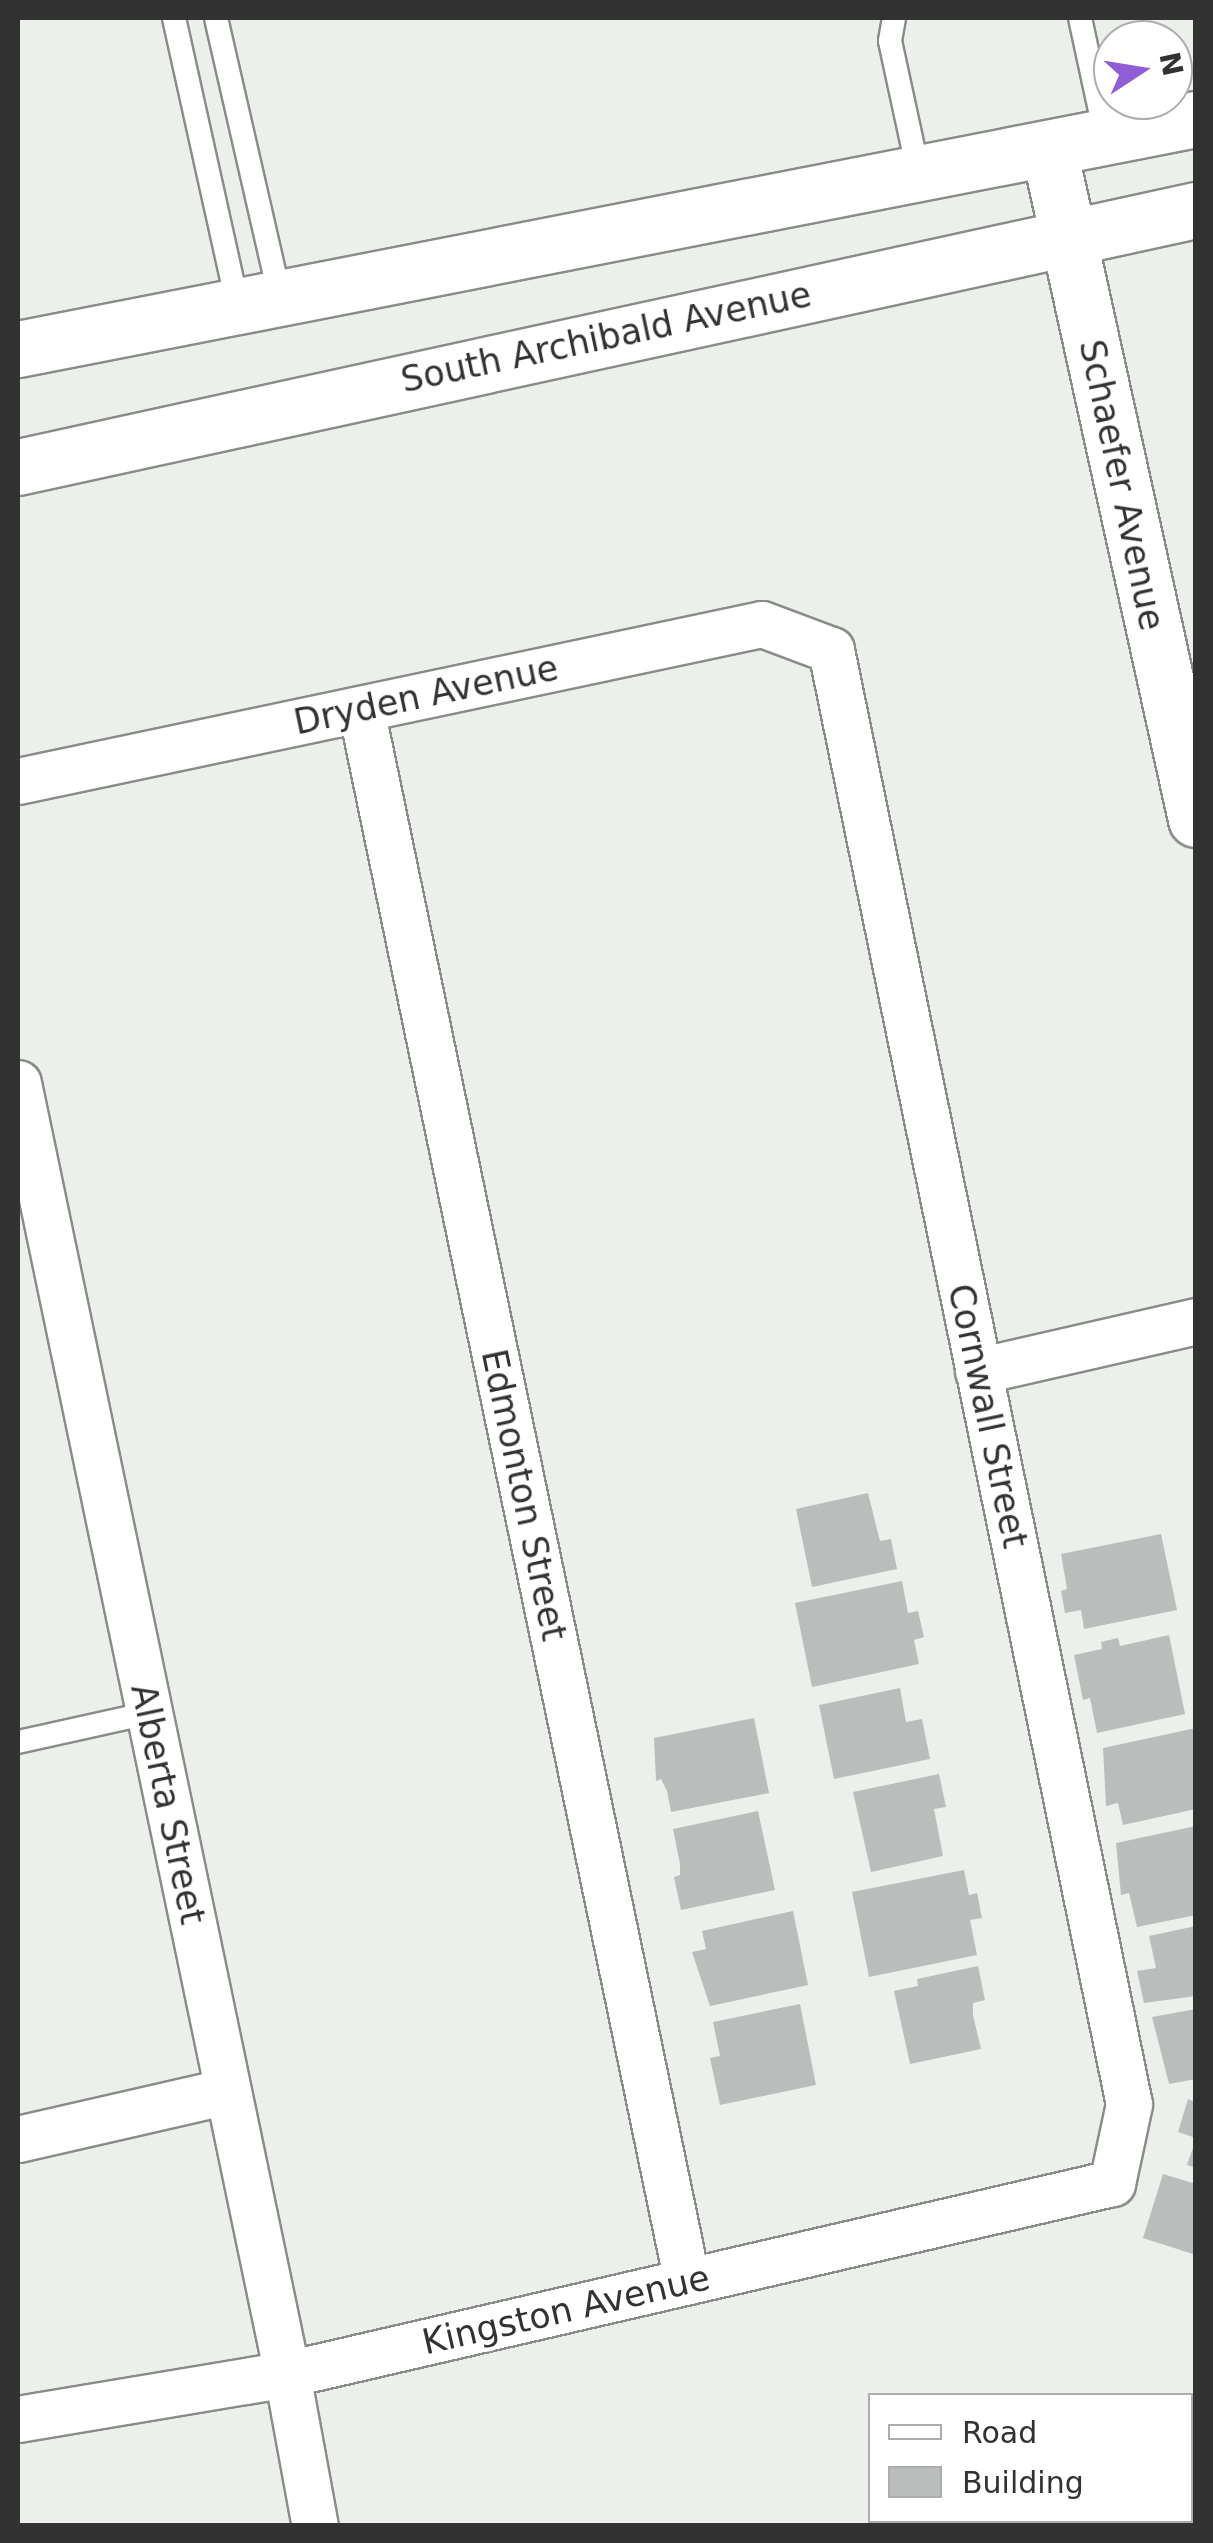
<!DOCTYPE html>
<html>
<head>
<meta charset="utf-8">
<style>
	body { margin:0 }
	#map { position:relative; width:1213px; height:2543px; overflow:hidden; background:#ecf0eb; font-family:"DejaVu Sans",sans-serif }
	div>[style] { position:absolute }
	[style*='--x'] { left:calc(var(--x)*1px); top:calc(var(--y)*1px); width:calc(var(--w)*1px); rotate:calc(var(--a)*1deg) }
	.building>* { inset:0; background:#b9bebc }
	.roads { filter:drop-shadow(2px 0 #898c88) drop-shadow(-2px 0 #898c88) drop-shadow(0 2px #898c88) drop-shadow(0 -2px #898c88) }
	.service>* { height:22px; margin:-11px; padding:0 11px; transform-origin:11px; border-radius:11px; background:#fff }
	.minor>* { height:45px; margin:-22.5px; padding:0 22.5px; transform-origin:22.5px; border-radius:22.5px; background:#fff }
	.secondary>* { height:55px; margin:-27.5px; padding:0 27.5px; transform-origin:27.5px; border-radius:27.5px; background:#fff }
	span { translate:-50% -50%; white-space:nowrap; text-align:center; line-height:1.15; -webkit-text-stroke:8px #fff; paint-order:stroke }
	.street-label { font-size:35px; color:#313231 }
	.frame { position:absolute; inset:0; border:20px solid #313231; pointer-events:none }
	.legend { position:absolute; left:868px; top:2393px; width:325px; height:130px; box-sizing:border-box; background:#fff; border:2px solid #adadad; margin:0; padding:12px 18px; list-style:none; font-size:30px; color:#313231 }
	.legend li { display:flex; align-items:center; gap:20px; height:50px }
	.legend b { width:50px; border:2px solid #adadad }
	.north { position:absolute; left:1093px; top:20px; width:100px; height:100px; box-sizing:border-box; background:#fff; border:2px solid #adadad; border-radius:50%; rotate:78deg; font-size:28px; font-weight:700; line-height:40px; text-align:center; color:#313231 }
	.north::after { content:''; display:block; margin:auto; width:35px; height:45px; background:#905dd6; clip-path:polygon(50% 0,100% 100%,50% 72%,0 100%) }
</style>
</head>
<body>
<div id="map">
	<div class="building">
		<i style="clip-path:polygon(868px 1493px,880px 1541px,891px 1539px,897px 1569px,812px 1587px,796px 1509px)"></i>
		<i style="clip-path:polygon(1161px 1534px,1177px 1610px,1084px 1629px,1081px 1610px,1065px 1613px,1061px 1591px,1067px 1589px,1061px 1554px)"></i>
		<i style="clip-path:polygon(902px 1581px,908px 1613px,918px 1611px,924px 1637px,914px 1640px,919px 1664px,812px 1687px,795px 1603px)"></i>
		<i style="clip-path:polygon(1169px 1635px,1185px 1714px,1097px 1733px,1090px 1698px,1083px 1700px,1074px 1655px,1102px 1649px,1101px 1642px,1118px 1638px,1120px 1646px)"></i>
		<i style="clip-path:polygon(900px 1688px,906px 1722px,922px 1719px,930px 1759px,834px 1779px,819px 1705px)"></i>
		<i style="clip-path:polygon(754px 1718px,769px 1793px,671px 1812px,667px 1791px,661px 1779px,656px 1781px,654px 1738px)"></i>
		<i style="clip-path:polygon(1196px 1728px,1196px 1809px,1123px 1825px,1118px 1803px,1106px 1806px,1103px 1748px)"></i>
		<i style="clip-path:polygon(939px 1774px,946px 1807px,934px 1809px,943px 1856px,871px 1872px,853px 1792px)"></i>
		<i style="clip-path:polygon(758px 1811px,775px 1890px,681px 1910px,674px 1877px,680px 1875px,680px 1864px,673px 1829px)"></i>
		<i style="clip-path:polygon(1196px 1826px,1196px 1915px,1137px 1927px,1129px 1893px,1121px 1895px,1116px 1843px)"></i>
		<i style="clip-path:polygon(964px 1870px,969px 1895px,977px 1893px,982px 1918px,970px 1920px,977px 1955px,869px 1977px,852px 1892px)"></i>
		<i style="clip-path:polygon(793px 1911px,808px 1985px,710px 2006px,692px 1952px,706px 1949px,702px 1931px)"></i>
		<i style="clip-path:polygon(1196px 1926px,1196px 1996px,1144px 2003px,1137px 1971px,1156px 1968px,1149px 1936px)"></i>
		<i style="clip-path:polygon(978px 1966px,985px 2000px,973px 2003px,973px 2015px,981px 2049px,910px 2064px,894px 1991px,918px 1986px,917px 1979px)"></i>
		<i style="clip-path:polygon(800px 2004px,816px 2085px,720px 2105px,710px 2058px,720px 2056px,713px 2022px)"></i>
		<i style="clip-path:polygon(1196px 2009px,1196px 2079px,1169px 2084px,1152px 2017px)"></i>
		<i style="clip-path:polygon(1188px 2099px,1196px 2102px,1196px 2138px,1178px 2132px)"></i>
		<i style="clip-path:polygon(1195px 2142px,1196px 2142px,1196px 2168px,1187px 2165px)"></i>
		<i style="clip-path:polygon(1163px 2174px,1196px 2184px,1196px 2255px,1143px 2238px)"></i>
	</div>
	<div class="roads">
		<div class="service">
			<i style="--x:174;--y:18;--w:295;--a:77.5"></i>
			<i style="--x:216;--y:18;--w:287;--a:77.1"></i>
			<i style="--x:894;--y:18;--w:23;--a:100"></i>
			<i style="--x:890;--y:41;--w:137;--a:77.8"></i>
			<i style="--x:1080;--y:18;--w:123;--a:77.8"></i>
			<i style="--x:18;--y:1742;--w:134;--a:-12.5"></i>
		</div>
		<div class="minor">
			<i style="--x:361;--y:709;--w:1606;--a:78.29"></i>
			<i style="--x:18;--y:781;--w:760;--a:-11.92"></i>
			<i style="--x:762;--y:624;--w:74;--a:20.6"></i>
			<i style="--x:831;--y:650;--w:1484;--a:78.42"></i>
			<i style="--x:1129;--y:2104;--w:81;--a:102.1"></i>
			<i style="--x:1112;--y:2183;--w:847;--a:166.96"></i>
			<i style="--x:287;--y:2374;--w:273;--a:170.5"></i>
			<i style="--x:18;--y:1083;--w:1319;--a:78.23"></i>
			<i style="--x:287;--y:2374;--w:155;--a:79.6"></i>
			<i style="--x:978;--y:1371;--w:224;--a:-12.9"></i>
			<i style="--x:18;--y:2139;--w:215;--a:-12.9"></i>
		</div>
		<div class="secondary">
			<i style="--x:1049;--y:150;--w:685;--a:77.61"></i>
			<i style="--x:18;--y:349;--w:1200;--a:-11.05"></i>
			<i style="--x:18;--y:467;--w:1206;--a:-12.31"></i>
		</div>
	</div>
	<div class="street-label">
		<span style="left:606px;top:337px;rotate:-12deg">South Archibald Avenue</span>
		<span style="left:1122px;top:485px;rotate:78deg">Schaefer Avenue</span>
		<span style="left:426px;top:695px;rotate:-12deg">Dryden Avenue</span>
		<span style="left:988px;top:1416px;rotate:78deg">Cornwall Street</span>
		<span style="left:524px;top:1495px;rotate:78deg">Edmonton Street</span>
		<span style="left:168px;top:1804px;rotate:78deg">Alberta Street</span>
		<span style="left:566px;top:2310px;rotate:-13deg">Kingston Avenue</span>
	</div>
	<div class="frame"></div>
	<ul class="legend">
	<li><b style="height:12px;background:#fff"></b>Road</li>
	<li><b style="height:28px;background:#b9bebc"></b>Building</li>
	</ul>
	<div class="north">N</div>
</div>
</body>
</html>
